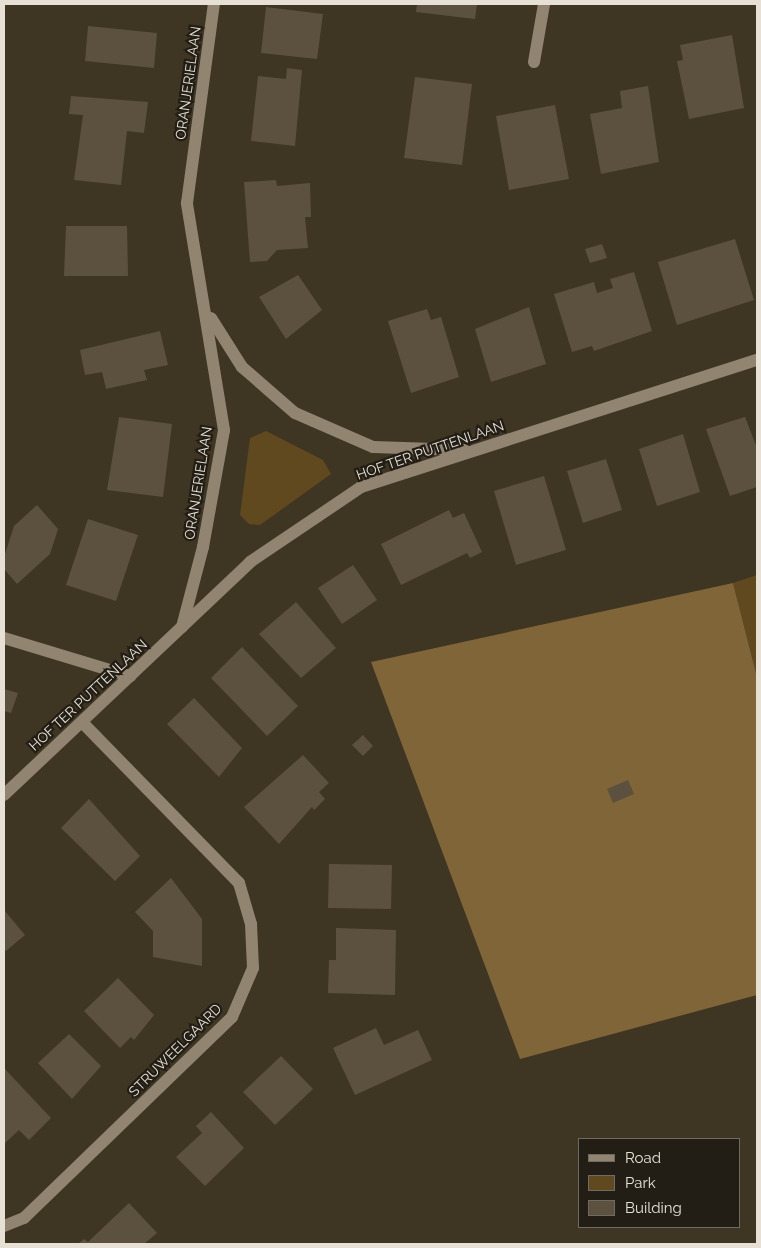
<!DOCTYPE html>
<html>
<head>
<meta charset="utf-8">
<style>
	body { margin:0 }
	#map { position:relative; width:761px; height:1248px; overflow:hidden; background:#3f3523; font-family:Raleway,sans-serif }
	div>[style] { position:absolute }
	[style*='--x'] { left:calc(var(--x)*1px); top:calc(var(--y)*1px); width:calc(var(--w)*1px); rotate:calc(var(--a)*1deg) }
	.green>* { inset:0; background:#60491f }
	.forest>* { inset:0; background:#7f6537 }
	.building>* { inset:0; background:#5c513e }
	.minor>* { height:12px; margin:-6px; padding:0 6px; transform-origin:6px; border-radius:6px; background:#918571 }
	span { translate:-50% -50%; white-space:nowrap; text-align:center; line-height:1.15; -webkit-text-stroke:4.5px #221d15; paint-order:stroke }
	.street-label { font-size:14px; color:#e6e0d5 }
	.frame { position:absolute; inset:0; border:5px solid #e6e0d5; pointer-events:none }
	.legend { position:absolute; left:578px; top:1138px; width:162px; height:90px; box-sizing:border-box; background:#221d15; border:1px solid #706b62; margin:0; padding:6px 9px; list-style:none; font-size:15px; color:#e6e0d5 }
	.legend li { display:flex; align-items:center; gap:10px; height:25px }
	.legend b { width:25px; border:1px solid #706b62 }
</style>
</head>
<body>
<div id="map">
	<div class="green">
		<i style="clip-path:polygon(266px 431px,323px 460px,331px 474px,260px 525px,249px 524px,240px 515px,250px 438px)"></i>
		<i style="clip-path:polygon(757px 575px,757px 677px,733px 583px)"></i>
	</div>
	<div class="forest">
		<i style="clip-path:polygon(733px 583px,757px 677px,757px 995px,520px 1059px,371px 662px)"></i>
	</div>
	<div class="building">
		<i style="clip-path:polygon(417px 4px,477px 4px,475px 19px,416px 12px)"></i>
		<i style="clip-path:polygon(266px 7px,323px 14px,317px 59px,261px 53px)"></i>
		<i style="clip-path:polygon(88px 26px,157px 33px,154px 68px,85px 61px)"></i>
		<i style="clip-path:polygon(732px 35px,744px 108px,689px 119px,677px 61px,683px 60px,680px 45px)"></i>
		<i style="clip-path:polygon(287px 68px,302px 70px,295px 146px,251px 141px,258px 76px,286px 79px)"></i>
		<i style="clip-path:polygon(415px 77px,472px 84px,462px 165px,404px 158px)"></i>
		<i style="clip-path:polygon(648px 86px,659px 162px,601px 174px,590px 114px,622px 108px,620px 91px)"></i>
		<i style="clip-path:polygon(71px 96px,148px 102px,144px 133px,127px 131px,121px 185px,74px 180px,83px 115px,69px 114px)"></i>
		<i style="clip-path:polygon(555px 105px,569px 179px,509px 190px,496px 116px)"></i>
		<i style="clip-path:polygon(276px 180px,277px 186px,310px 183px,311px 217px,305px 217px,308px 248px,277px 250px,267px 261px,250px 262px,244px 182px)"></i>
		<i style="clip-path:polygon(66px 226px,127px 226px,128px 276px,64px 276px)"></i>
		<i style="clip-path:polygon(735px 239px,754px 300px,677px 325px,658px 262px)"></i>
		<i style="clip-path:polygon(602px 244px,607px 258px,590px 263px,585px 249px)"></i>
		<i style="clip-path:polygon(634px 272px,652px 331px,594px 351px,592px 346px,572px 352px,554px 294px,594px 282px,597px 293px,613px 288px,610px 279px)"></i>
		<i style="clip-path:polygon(298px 275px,322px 310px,286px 339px,259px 297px)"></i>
		<i style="clip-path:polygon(529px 307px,546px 364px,491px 382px,475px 329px)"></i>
		<i style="clip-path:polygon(427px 309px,431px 320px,441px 317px,459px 377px,411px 393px,388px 321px)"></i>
		<i style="clip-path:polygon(160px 331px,168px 365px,144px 370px,147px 380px,106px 389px,102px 372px,85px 375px,80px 350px)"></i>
		<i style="clip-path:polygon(119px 417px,172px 424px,163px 497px,107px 490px)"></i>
		<i style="clip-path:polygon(745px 417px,757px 448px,757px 487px,730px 496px,706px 429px)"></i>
		<i style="clip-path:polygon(683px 434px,700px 492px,657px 506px,639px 449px)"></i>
		<i style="clip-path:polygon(606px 459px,622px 510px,583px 523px,567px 471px)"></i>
		<i style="clip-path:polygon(544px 476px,566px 550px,516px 565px,494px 491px)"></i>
		<i style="clip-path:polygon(37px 505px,58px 529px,50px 554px,17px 584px,4px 569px,4px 557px,14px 526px)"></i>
		<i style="clip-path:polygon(449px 510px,453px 518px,464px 513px,482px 552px,470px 558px,467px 553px,401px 585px,381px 544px)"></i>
		<i style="clip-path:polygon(88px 519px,138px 535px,116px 601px,66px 585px)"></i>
		<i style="clip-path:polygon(353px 565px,377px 600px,342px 624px,318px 588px)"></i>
		<i style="clip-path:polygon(296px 602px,336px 648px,301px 678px,259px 634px)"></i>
		<i style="clip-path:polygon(242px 647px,298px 706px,267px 736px,211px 678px)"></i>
		<i style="clip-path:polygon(4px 689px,18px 693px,11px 713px,4px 711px)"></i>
		<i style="clip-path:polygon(194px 698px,242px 748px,219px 777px,167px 724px)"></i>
		<i style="clip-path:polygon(363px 735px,373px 746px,363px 756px,352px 745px)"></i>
		<i style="clip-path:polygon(303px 755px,329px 783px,319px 792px,325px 799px,314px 810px,312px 807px,279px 844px,244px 807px)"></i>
		<i style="clip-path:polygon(628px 780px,634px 794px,613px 803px,607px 789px)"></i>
		<i style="clip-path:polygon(89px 799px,140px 856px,115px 881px,61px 828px)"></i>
		<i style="clip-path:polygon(329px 864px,392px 865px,391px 909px,328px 908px)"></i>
		<i style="clip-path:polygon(171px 878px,202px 919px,202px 966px,153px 957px,153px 931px,135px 912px)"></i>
		<i style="clip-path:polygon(4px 910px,25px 935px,6px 951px,4px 949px)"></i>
		<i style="clip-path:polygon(336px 928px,396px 930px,395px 995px,328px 993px,329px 960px,336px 960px)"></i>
		<i style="clip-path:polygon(118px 978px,154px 1015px,134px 1040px,131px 1037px,120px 1048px,84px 1011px)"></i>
		<i style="clip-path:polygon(376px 1028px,384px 1045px,418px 1030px,432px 1060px,355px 1095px,333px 1048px)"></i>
		<i style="clip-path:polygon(69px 1034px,101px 1066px,72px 1099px,38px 1063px)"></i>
		<i style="clip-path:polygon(281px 1056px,313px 1089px,275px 1125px,243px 1092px)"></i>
		<i style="clip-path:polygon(4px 1068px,51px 1118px,29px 1140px,19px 1130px,4px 1144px)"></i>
		<i style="clip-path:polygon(211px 1112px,244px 1148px,205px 1186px,176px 1157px,202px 1133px,196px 1126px)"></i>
		<i style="clip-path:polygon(129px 1203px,157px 1233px,144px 1244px,78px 1244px,84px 1239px,88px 1242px)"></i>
	</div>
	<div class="minor">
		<i style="--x:534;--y:62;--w:59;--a:-80.2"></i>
		<i style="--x:211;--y:318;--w:58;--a:57.7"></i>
		<i style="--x:242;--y:367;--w:70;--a:41"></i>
		<i style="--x:295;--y:413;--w:85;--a:23.6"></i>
		<i style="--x:373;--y:447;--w:91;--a:1.9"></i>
		<i style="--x:182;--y:627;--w:83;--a:-75.3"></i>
		<i style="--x:203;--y:547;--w:119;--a:-79.8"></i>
		<i style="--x:224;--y:430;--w:230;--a:-99.3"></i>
		<i style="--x:187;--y:203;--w:201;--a:-82.3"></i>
		<i style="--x:4;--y:638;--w:132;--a:16.8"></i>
		<i style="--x:4;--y:795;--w:339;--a:-43.4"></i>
		<i style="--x:250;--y:562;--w:134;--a:-34"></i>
		<i style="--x:361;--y:487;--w:416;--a:-17.8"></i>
		<i style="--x:4;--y:1226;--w:22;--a:-22"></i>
		<i style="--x:24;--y:1218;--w:289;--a:-44"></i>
		<i style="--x:232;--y:1017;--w:53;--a:-66.8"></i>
		<i style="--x:253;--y:968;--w:44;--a:-92.6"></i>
		<i style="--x:251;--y:924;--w:43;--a:-106.3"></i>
		<i style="--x:239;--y:883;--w:225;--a:-134.3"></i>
	</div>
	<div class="street-label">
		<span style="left:188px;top:83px;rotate:-82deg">ORANJERIELAAN</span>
		<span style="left:430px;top:450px;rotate:-19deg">HOF TER PUTTENLAAN</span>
		<span style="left:198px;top:483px;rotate:-81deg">ORANJERIELAAN</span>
		<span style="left:88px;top:695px;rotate:-43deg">HOF TER PUTTENLAAN</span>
		<span style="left:175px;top:1050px;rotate:-45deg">STRUWEELGAARD</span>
	</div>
	<div class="frame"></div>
	<ul class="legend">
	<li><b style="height:6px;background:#918571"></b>Road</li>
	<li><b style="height:14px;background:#60491f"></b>Park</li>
	<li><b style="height:14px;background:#5c513e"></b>Building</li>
	</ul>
</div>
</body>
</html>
